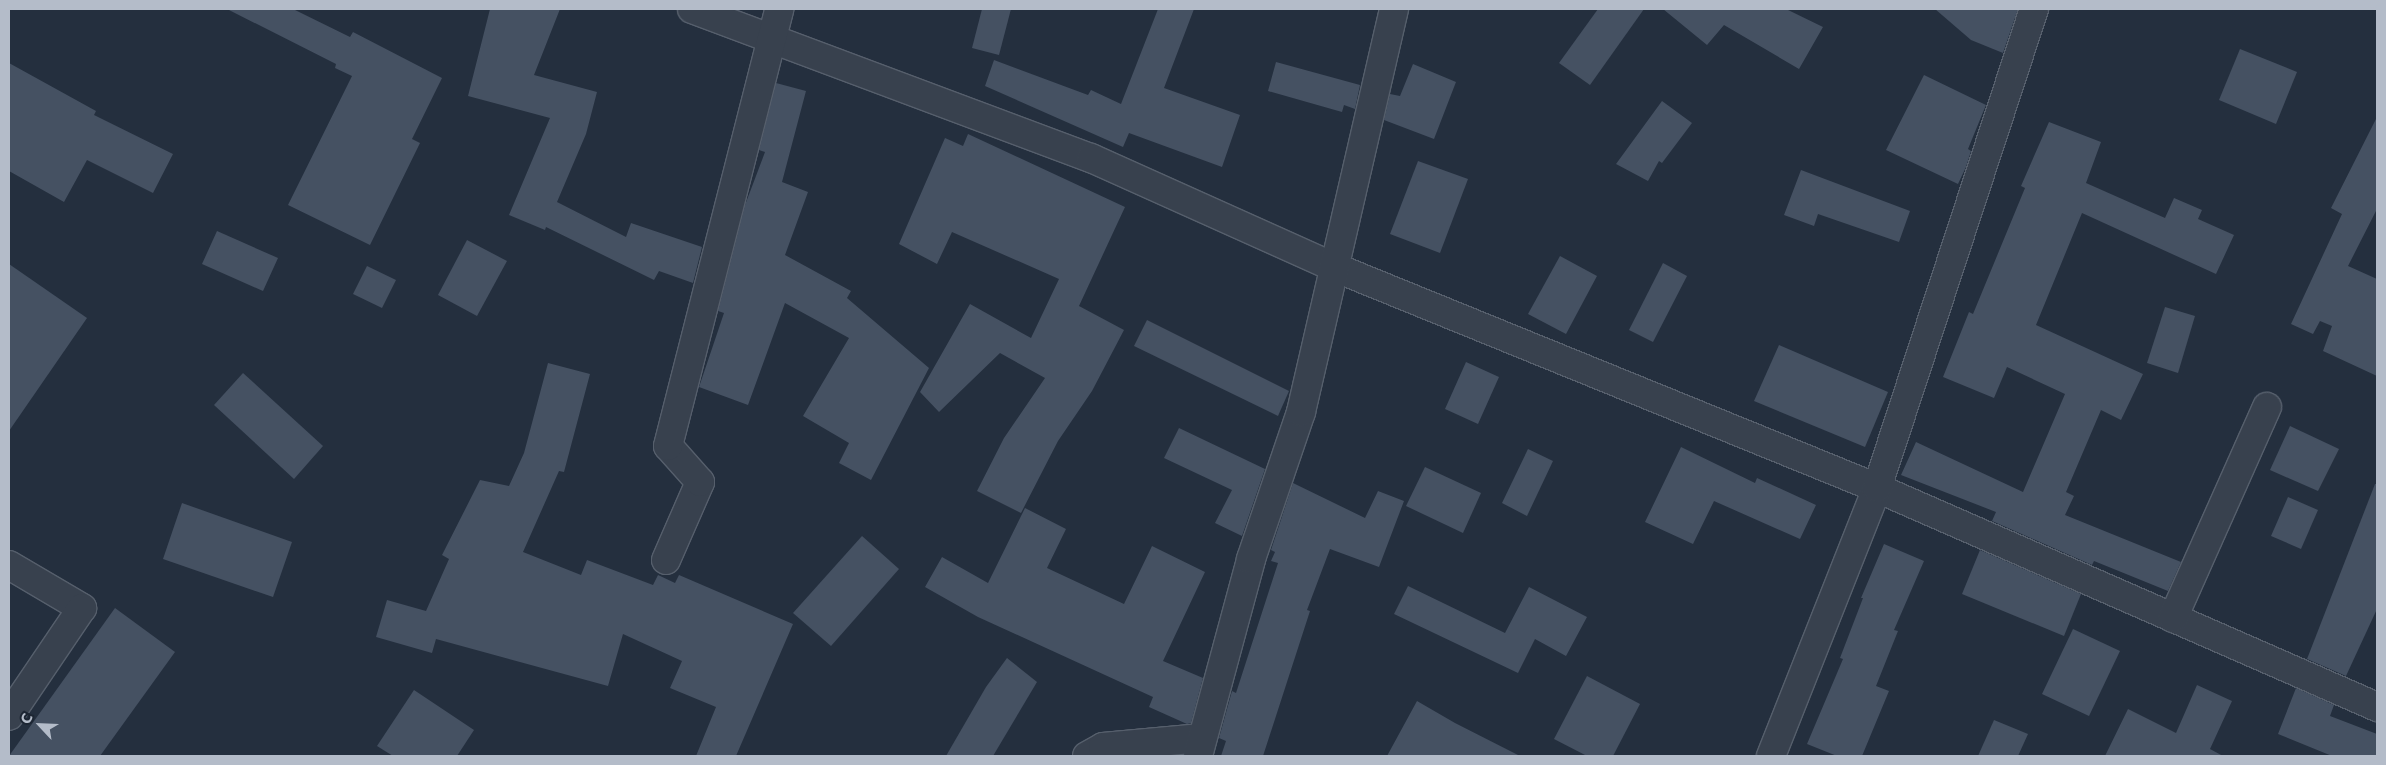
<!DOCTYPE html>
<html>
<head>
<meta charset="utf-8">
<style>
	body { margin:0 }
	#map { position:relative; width:2386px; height:765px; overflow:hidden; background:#242f3e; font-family:Commissioner,sans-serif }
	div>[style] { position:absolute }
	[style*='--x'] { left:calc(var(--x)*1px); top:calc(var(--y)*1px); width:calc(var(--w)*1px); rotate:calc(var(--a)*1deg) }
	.building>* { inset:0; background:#455162 }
	.roads { filter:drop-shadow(1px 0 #565f6c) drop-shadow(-1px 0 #565f6c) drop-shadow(0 1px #565f6c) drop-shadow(0 -1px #565f6c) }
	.street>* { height:28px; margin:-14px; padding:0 14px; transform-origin:14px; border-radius:14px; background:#38414e }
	span { translate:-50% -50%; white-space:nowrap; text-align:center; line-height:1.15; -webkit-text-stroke:4px #1d2633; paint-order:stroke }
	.frame { position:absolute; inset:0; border:10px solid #b4bcc9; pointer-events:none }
	.north { position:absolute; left:15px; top:700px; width:50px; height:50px; -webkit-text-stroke:4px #1d2633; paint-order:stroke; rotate:295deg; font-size:14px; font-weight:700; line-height:20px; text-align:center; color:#b4bcc9 }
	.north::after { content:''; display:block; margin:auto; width:18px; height:22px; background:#b4bcc9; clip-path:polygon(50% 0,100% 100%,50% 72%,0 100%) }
</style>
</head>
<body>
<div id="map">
	<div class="building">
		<i style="clip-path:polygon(227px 9px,293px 9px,350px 37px,353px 32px,442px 78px,412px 139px,420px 143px,370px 245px,288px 205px,352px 76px,335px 68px,336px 64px)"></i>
		<i style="clip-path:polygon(490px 9px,560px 9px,534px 75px,597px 92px,586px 134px,557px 202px,626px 237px,631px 223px,702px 247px,693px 283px,659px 271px,654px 280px,546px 227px,545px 230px,509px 215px,550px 118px,468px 96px)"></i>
		<i style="clip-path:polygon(982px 9px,1011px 9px,999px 55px,972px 48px)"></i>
		<i style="clip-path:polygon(1158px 9px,1194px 9px,1164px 88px,1240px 115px,1222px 167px,1129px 133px,1123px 147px,985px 86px,994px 60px,1088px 95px,1091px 90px,1121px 104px)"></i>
		<i style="clip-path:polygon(1598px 9px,1644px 9px,1590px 85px,1559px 63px)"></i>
		<i style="clip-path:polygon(1663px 9px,1786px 9px,1823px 27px,1799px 69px,1724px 25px,1707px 45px)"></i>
		<i style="clip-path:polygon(1935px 9px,2018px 9px,2003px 53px,1971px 40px)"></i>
		<i style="clip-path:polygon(2240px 49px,2297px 72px,2276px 124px,2219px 100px)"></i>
		<i style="clip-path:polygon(1276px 62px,1360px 85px,1355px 109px,1344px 105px,1342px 112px,1268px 91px)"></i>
		<i style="clip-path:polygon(9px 63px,96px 111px,94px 115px,173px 154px,153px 193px,87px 160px,64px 202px,9px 171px)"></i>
		<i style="clip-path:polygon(1413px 64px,1456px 82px,1434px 139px,1384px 120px,1390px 94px,1400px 96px)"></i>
		<i style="clip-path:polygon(1924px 75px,1986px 105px,1968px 149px,1971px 151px,1966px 167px,1958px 184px,1886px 150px)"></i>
		<i style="clip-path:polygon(776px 83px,806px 91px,782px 182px,808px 192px,785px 255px,851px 291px,847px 298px,929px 368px,871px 480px,839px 463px,849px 443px,803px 416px,849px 338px,785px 303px,748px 405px,699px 387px,724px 313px,718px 311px,745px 205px,765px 152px,759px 150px)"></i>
		<i style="clip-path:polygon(1662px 101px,1692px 123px,1662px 163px,1659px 161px,1648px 181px,1616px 164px)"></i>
		<i style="clip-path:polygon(2377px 117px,2377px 209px,2348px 266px,2377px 279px,2377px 376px,2323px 351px,2332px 326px,2320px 321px,2313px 334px,2291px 324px,2342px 214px,2331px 208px)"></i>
		<i style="clip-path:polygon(2049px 122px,2101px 142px,2086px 183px,2165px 218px,2174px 198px,2202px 210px,2198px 219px,2234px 235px,2216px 274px,2082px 213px,2036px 325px,2143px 374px,2121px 420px,2101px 410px,2066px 492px,2074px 496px,2065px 515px,2181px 562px,2168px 591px,2094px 561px,2092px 565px,1992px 521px,1996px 512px,1901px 475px,1916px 442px,2023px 492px,2065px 394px,2007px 367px,1994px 398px,1943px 377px,1969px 312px,1973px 314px,2025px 188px,2021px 186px)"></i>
		<i style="clip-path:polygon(968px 134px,1125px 207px,1079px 306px,1124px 330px,1092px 391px,1058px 441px,1021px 513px,977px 491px,1004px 438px,1045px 378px,1000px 353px,939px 412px,920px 392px,970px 304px,1031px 338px,1059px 279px,952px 232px,937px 264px,899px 244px,945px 138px,963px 146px)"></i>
		<i style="clip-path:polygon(1418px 161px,1468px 179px,1440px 253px,1390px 234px)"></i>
		<i style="clip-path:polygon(1801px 170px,1910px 211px,1899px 242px,1818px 214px,1814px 226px,1784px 215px)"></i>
		<i style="clip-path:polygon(217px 231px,278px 258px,263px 291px,202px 264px)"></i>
		<i style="clip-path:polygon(467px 240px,507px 261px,477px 316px,438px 295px)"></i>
		<i style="clip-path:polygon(1560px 256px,1597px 276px,1566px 334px,1528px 314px)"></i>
		<i style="clip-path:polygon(1663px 263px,1687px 276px,1653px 342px,1629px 330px)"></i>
		<i style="clip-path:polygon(9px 264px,87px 318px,9px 431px)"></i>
		<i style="clip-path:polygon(367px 266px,396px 280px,382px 308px,353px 294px)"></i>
		<i style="clip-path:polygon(2165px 307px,2195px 316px,2178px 373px,2147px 363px)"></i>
		<i style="clip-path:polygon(1147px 320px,1289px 391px,1278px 416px,1134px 346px)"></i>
		<i style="clip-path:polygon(1779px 345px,1888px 392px,1865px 447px,1754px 401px)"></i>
		<i style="clip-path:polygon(1466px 362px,1499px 377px,1478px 424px,1445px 409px)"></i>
		<i style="clip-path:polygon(548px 363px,590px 374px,564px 472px,559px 471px,523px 552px,581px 575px,587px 560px,653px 585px,658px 575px,675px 583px,679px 575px,793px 624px,736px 756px,696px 756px,716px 707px,670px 688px,682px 661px,623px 634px,608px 686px,436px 639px,432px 653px,376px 637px,387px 600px,426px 611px,449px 559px,442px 555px,480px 480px,509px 486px,524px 453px)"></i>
		<i style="clip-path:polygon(243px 373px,323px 446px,294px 479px,214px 405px)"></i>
		<i style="clip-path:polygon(2290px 426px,2339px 449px,2318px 491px,2270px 470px)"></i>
		<i style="clip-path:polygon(1179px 428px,1265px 469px,1242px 536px,1215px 523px,1232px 490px,1164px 458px)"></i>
		<i style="clip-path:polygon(1681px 447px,1755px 483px,1757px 478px,1816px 505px,1800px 539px,1714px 501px,1693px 544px,1645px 522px)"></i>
		<i style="clip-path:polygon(1528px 449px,1553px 461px,1527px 516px,1502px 503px)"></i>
		<i style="clip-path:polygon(1425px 467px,1481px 493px,1463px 533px,1406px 506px)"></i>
		<i style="clip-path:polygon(1293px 483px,1365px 518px,1378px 491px,1404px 501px,1379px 567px,1330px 549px,1307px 610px,1310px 611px,1263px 756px,1221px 756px,1226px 741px,1219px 738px,1232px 691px,1236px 693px,1278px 563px,1271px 561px,1275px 552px,1271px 550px)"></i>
		<i style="clip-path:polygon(2375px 484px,2377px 484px,2377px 609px,2346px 676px,2307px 659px)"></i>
		<i style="clip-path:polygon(2288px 497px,2318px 510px,2301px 549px,2271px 536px)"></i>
		<i style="clip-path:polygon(182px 503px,292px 542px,273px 597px,163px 559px)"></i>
		<i style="clip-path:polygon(1025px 508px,1066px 529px,1047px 568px,1124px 604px,1152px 546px,1205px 572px,1163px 661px,1203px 678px,1191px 723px,1187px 724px,1149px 707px,1153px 697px,978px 617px,925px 587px,942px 557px,988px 583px)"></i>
		<i style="clip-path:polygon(862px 536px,899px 569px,831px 646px,793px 613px)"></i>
		<i style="clip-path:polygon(1884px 544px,1924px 561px,1894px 630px,1898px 631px,1876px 686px,1889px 691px,1862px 756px,1837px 756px,1807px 744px,1843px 659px,1840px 658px,1863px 598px,1861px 598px)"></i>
		<i style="clip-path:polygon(1980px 550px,2081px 594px,2064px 636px,1962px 594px)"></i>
		<i style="clip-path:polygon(1408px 586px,1505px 633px,1529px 587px,1587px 617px,1566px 656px,1535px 639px,1518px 673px,1394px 614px)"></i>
		<i style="clip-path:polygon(115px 608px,175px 652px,100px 756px,9px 756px)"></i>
		<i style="clip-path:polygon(2073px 629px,2120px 651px,2089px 716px,2042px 694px)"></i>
		<i style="clip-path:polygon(1007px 658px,1037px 682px,993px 756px,946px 756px,986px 687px)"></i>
		<i style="clip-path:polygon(1587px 676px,1640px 704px,1613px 756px,1587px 756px,1554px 739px)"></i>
		<i style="clip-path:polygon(2197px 685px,2232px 701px,2210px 749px,2223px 756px,2105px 756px,2128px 709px,2176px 733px)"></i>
		<i style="clip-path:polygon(2296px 688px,2334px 705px,2330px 716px,2377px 734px,2377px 756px,2332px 756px,2278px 734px)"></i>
		<i style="clip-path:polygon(414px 690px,474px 730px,457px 756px,393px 756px,377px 746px)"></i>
		<i style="clip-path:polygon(1417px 701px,1455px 723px,1520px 756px,1387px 756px)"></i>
		<i style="clip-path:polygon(1994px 720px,2028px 734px,2018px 756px,1978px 756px)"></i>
	</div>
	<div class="roads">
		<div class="street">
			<i style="--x:692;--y:9;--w:426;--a:20.5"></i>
			<i style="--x:1091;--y:158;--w:266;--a:24.2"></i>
			<i style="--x:1334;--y:267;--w:586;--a:22.15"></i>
			<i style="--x:1877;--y:488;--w:546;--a:23.65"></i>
			<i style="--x:666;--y:560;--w:85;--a:-66.4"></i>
			<i style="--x:700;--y:482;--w:48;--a:-131.6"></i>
			<i style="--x:668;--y:446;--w:451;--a:-75.7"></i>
			<i style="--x:9;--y:565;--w:85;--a:30.5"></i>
			<i style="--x:82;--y:608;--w:130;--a:124.1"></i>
			<i style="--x:2173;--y:618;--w:231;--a:-66"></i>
			<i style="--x:1087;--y:756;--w:18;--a:-29"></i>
			<i style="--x:1103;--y:747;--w:99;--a:-5.2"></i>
			<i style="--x:1198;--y:756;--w:204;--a:-74.9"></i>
			<i style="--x:1251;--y:559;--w:155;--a:-71.2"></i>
			<i style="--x:1301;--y:412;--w:414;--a:-77"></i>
			<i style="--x:1771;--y:756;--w:288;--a:-68.4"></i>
			<i style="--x:1877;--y:488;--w:504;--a:-71.85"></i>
		</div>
	</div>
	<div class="frame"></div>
	<div class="north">С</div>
</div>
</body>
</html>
